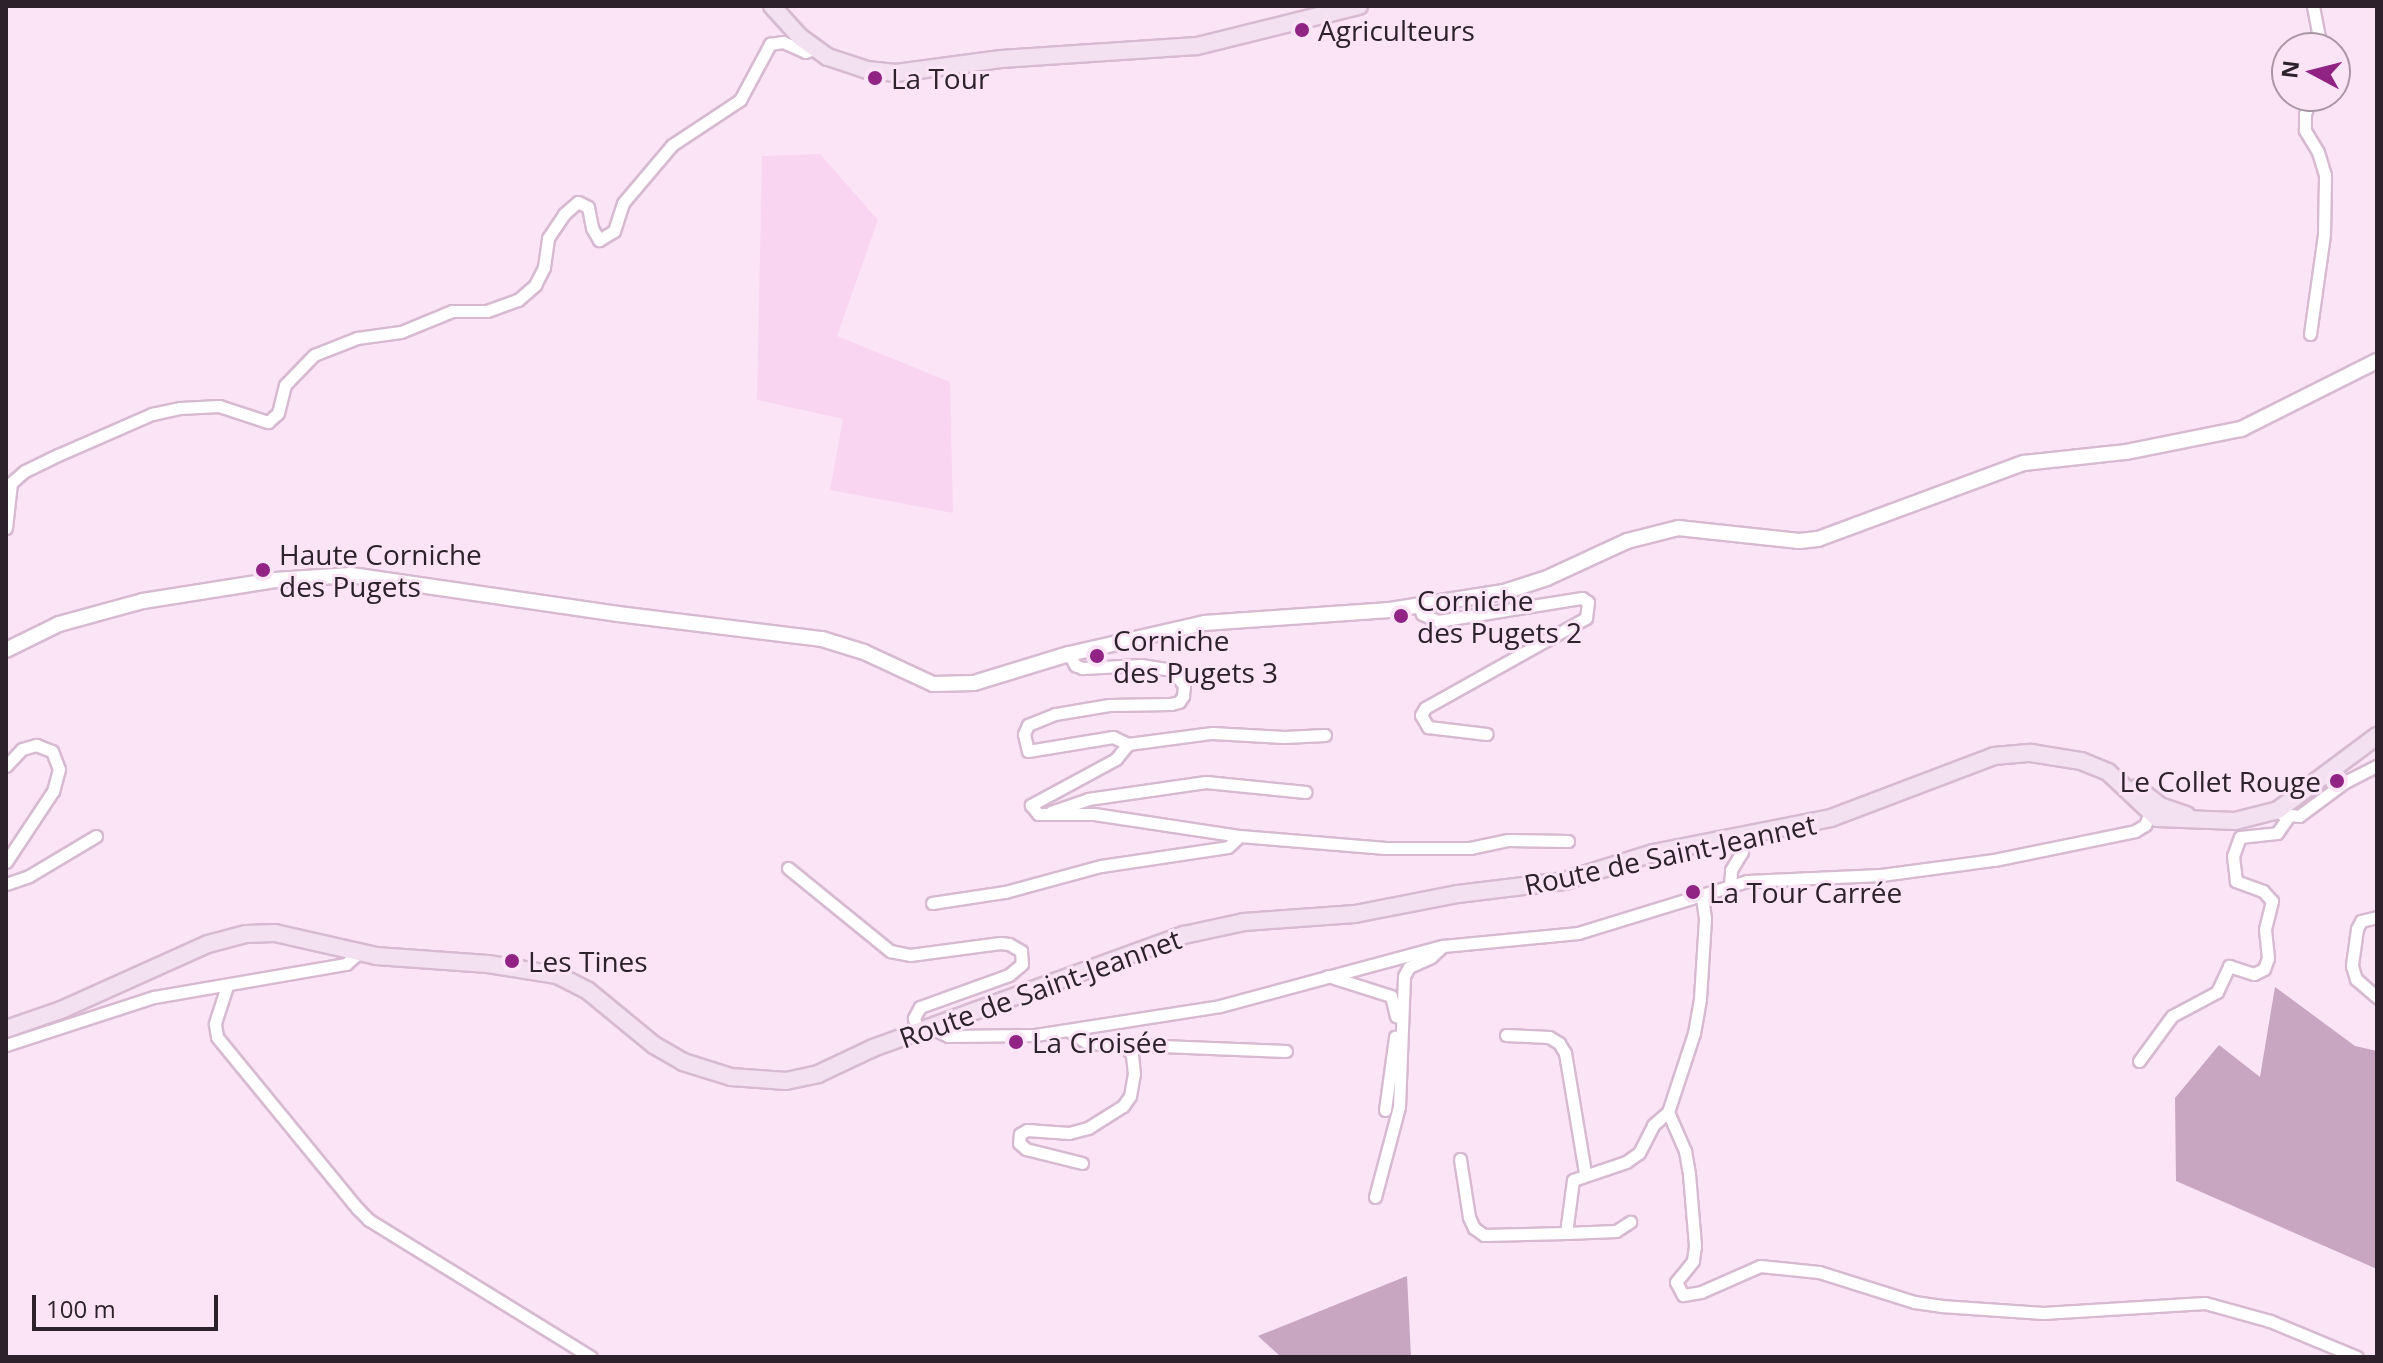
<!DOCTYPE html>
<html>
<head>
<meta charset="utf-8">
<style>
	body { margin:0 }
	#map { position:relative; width:2383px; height:1363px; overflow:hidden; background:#fce4f7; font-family:"Open Sans",sans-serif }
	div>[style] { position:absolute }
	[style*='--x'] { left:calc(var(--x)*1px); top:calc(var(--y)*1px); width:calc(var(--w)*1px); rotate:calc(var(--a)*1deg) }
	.built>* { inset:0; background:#f9d5f2 }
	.forest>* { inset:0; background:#c8a5c1 }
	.roads { filter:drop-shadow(2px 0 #d7bad1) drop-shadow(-2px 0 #d7bad1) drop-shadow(0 2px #d7bad1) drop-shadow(0 -2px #d7bad1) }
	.minor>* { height:11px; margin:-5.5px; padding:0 5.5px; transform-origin:5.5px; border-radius:5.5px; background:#fff }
	.tertiary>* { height:14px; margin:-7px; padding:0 7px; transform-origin:7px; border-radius:7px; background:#fff }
	.secondary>* { height:16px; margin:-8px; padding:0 8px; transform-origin:8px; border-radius:8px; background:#f3e0f0 }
	.dots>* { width:22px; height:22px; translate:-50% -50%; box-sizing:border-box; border:4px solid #fce4f7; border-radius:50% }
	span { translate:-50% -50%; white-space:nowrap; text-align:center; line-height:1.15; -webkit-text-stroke:6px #fce4f7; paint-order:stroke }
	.poi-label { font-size:28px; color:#2d222b }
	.left { translate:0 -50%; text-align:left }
	.right { translate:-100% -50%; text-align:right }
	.street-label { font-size:28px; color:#2d222b }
	.frame { position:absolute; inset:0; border:8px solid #2d222b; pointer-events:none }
	.north { position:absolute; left:2271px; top:32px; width:80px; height:80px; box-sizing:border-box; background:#fce4f7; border:2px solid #a996a5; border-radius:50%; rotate:277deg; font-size:22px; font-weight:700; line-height:32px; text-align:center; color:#2d222b }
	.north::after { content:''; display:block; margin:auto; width:28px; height:36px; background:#912385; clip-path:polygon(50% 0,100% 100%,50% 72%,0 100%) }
	.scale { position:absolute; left:32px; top:1295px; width:186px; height:36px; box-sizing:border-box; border:4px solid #2d222b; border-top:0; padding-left:10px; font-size:24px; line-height:28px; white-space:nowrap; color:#2d222b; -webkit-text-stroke:6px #fce4f7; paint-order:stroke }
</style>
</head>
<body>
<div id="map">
	<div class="built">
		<i style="clip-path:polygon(820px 154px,878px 220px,837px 336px,950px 382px,953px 513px,830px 490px,843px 419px,757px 400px,762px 156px)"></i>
	</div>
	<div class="forest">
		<i style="clip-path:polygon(2275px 987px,2355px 1046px,2377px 1051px,2377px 1269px,2176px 1181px,2175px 1098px,2219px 1045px,2260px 1077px)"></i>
		<i style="clip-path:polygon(1407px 1276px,1411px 1357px,1281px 1357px,1258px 1336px)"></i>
	</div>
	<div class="roads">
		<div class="minor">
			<i style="--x:2313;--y:6;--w:43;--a:79.2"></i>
			<i style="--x:2310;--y:334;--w:101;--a:-82"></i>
			<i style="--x:2324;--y:234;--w:59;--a:-89"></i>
			<i style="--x:2325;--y:175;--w:24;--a:-107"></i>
			<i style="--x:2318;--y:152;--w:26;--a:-121"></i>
			<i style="--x:2305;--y:130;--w:16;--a:-90"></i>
			<i style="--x:2305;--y:114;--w:19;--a:-72"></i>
			<i style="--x:6;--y:528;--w:45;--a:-83.7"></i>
			<i style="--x:11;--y:483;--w:18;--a:-41"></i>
			<i style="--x:25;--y:471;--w:37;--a:-26"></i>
			<i style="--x:58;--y:455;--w:103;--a:-23.6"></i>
			<i style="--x:152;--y:414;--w:29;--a:-12"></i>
			<i style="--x:180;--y:408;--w:39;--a:-3"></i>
			<i style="--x:219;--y:406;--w:52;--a:18.1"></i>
			<i style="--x:268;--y:422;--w:13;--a:-42"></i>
			<i style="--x:278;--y:413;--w:29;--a:-76"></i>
			<i style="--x:285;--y:385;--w:42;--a:-46"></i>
			<i style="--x:314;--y:355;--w:46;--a:-21.6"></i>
			<i style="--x:357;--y:338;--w:44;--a:-7.8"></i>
			<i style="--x:401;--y:332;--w:55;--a:-22.4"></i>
			<i style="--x:452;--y:311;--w:35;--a:0"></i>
			<i style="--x:487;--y:311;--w:33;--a:-20"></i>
			<i style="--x:518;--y:300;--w:23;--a:-41"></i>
			<i style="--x:535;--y:285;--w:20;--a:-63"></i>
			<i style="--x:544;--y:267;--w:29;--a:-82"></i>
			<i style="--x:548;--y:238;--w:29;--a:-56"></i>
			<i style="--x:564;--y:214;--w:18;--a:-41"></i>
			<i style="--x:578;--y:202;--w:11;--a:27"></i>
			<i style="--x:588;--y:207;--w:21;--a:79"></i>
			<i style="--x:592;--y:228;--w:14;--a:60"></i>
			<i style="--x:599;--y:240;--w:17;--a:-31"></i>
			<i style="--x:614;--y:231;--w:29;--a:-72"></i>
			<i style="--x:623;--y:203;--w:76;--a:-49.8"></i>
			<i style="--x:672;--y:145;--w:82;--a:-33.5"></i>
			<i style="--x:740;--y:100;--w:64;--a:-61.8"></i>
			<i style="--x:770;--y:44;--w:13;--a:-9"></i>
			<i style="--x:783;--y:42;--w:24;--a:24"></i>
			<i style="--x:805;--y:52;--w:10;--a:-17"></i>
			<i style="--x:1419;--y:605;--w:9;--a:72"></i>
			<i style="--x:1422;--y:614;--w:17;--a:24"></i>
			<i style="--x:1438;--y:621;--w:146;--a:-9.1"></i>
			<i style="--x:1582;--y:598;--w:7;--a:34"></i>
			<i style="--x:1588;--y:602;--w:16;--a:97"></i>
			<i style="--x:1586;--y:618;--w:184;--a:150.8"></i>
			<i style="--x:1425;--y:708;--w:8;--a:120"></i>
			<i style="--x:1421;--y:715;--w:14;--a:60"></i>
			<i style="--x:1428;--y:727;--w:59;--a:6.8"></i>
			<i style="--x:1069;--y:654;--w:13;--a:61"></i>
			<i style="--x:1075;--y:665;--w:8;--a:23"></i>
			<i style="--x:1082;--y:668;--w:59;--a:-2.9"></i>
			<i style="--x:1141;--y:665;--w:30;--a:9"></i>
			<i style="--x:1171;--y:670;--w:20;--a:49"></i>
			<i style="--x:1184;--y:685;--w:11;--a:95"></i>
			<i style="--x:1183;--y:696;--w:7;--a:124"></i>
			<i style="--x:1179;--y:702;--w:8;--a:166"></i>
			<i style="--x:1171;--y:704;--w:62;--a:179.1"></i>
			<i style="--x:1109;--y:705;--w:55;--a:170.5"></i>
			<i style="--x:1055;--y:714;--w:29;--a:158"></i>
			<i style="--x:1028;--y:725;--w:10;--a:114"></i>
			<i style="--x:1024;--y:734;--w:17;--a:77"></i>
			<i style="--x:1028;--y:751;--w:86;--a:-9.4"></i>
			<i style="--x:1113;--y:737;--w:17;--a:25"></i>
			<i style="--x:1128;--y:744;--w:19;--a:129"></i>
			<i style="--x:1116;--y:759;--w:97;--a:151.6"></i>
			<i style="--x:1031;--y:805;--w:11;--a:52"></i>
			<i style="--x:1038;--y:814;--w:56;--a:0"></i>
			<i style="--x:1094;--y:814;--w:148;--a:8.6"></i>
			<i style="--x:1240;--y:836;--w:146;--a:4.7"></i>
			<i style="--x:1386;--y:848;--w:84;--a:0"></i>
			<i style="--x:1470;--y:848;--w:38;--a:-12"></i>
			<i style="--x:1507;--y:840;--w:61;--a:0.9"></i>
			<i style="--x:1128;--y:744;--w:85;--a:-7.5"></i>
			<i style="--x:1212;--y:733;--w:72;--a:3.2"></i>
			<i style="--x:1284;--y:737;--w:41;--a:-2.8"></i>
			<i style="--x:6;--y:766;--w:23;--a:-47"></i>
			<i style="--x:22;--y:749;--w:15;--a:-16"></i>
			<i style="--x:36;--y:745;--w:17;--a:21"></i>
			<i style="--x:52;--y:751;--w:19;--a:69"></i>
			<i style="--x:59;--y:769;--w:23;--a:105"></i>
			<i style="--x:53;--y:791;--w:85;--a:123.5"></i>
			<i style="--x:1051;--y:812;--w:39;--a:-19"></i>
			<i style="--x:1088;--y:799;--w:119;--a:-8.2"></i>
			<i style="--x:1206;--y:782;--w:100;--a:5.7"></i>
			<i style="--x:2282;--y:814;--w:17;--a:7"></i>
			<i style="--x:2299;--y:816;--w:57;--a:-36.5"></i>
			<i style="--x:2345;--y:782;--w:36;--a:-27"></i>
			<i style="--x:788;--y:868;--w:132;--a:39.1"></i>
			<i style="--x:890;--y:951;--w:20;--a:11"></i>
			<i style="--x:910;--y:955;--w:91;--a:-7.6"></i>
			<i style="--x:1000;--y:943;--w:9;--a:6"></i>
			<i style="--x:1009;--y:944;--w:14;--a:30"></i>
			<i style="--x:1021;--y:951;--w:13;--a:86"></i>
			<i style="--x:1022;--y:964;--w:17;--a:140"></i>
			<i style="--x:1009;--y:975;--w:95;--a:160.2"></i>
			<i style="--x:920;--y:1007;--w:13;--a:119"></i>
			<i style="--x:914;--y:1018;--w:15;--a:74"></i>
			<i style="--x:6;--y:884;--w:24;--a:-19"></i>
			<i style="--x:29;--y:876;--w:78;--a:-30.8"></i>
			<i style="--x:1730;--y:886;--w:16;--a:-86"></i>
			<i style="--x:1731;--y:870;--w:21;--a:-59"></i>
			<i style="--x:1742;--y:852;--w:16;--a:-86"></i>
			<i style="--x:1702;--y:897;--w:22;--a:82"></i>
			<i style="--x:1705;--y:919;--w:80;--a:93.6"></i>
			<i style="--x:1700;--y:999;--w:35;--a:100"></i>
			<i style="--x:1694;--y:1033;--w:83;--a:108.2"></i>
			<i style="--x:1668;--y:1112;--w:43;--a:66.4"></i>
			<i style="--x:1685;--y:1151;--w:23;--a:80"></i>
			<i style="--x:1689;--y:1174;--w:72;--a:85.2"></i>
			<i style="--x:1695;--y:1246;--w:15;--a:98"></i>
			<i style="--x:1693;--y:1261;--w:27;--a:129"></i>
			<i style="--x:1676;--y:1282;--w:15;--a:62"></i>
			<i style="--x:1683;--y:1295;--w:18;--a:-9"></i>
			<i style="--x:1701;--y:1292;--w:64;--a:-23.8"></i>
			<i style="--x:1760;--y:1266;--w:59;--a:5.8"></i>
			<i style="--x:1819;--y:1272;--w:100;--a:17.5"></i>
			<i style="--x:1914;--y:1302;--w:27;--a:8"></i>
			<i style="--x:1941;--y:1306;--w:102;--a:3.9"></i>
			<i style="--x:2043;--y:1313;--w:162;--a:-3.5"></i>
			<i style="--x:2205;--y:1303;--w:67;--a:15.5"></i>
			<i style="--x:2270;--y:1321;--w:94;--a:22.5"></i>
			<i style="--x:932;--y:903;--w:74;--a:-8.6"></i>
			<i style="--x:1005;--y:892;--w:99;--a:-15.2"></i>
			<i style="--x:1101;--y:866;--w:128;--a:-8.5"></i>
			<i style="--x:1228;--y:847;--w:16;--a:-43"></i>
			<i style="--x:2377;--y:917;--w:16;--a:166"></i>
			<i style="--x:2361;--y:921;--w:9;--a:117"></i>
			<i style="--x:2357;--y:929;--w:37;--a:98"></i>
			<i style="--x:2352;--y:966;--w:14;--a:73"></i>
			<i style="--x:2356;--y:979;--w:28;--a:41"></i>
			<i style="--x:1328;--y:976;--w:66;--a:17.6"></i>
			<i style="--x:1391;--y:996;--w:21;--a:76"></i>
			<i style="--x:227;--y:986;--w:40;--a:108"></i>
			<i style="--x:215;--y:1024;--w:13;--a:81"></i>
			<i style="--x:217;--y:1037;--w:221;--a:50.7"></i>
			<i style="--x:357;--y:1208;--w:17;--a:45"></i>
			<i style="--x:369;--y:1220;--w:261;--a:31.7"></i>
			<i style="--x:931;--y:1028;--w:19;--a:25"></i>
			<i style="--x:948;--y:1036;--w:87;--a:-0.7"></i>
			<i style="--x:1035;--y:1035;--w:187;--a:-8.9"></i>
			<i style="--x:1220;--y:1006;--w:231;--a:-15.1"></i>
			<i style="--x:1443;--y:946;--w:136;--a:-5.5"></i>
			<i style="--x:1578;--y:933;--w:177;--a:-17.1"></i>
			<i style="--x:1747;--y:881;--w:134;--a:-2.6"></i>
			<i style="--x:1881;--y:875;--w:114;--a:-7.6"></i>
			<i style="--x:1994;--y:860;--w:144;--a:-11.6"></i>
			<i style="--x:2135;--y:831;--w:12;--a:-31"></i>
			<i style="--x:2145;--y:825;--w:16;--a:-68"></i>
			<i style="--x:1069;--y:1031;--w:22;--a:34"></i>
			<i style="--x:1087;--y:1043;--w:199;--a:2.3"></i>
			<i style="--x:1506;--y:1035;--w:43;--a:2.7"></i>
			<i style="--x:1549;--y:1037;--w:12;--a:31"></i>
			<i style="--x:1559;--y:1043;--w:12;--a:59"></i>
			<i style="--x:1565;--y:1053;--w:122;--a:80.5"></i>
			<i style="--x:6;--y:1045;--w:156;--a:-18"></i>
			<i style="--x:154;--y:997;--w:195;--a:-9.8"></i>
			<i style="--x:346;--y:964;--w:18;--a:-41"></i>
			<i style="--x:2139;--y:1061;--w:56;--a:-53.7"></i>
			<i style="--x:2172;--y:1016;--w:51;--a:-28.1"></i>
			<i style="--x:2217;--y:992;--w:29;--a:-65"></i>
			<i style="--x:2229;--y:966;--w:26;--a:18"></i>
			<i style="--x:2254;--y:974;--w:11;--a:-27"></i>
			<i style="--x:2264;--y:969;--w:12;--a:-70"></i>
			<i style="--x:2268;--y:958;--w:29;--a:-96"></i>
			<i style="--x:2265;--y:929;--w:29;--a:-76"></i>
			<i style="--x:2272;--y:901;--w:13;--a:-132"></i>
			<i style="--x:2263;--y:891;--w:29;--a:-160"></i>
			<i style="--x:2236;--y:881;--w:25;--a:-97"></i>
			<i style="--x:2233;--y:856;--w:20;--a:-70"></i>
			<i style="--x:2240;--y:837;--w:37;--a:-6"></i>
			<i style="--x:2277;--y:833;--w:19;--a:-55"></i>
			<i style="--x:1385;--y:1110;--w:74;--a:-82.2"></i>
			<i style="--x:1460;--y:1159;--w:59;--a:81.2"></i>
			<i style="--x:1469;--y:1217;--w:12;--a:66"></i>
			<i style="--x:1474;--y:1228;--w:12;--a:35"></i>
			<i style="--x:1484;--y:1235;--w:82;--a:-1.4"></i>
			<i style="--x:1566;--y:1233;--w:53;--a:-82.5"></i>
			<i style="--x:1573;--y:1180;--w:56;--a:-18.8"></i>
			<i style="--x:1626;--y:1162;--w:16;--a:-35"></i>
			<i style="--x:1639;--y:1153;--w:31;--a:-63"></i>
			<i style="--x:1653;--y:1125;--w:20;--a:-41"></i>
			<i style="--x:1082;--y:1163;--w:58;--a:-166"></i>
			<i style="--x:1026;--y:1149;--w:9;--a:-139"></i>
			<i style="--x:1019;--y:1143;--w:9;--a:-84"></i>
			<i style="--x:1020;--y:1134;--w:8;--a:-30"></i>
			<i style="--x:1027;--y:1130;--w:42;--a:4.1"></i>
			<i style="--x:1069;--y:1133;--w:20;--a:-15"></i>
			<i style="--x:1088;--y:1128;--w:41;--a:-32.2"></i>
			<i style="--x:1123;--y:1106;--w:12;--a:-55"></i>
			<i style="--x:1130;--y:1096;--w:22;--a:-80"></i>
			<i style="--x:1134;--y:1074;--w:20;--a:-96"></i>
			<i style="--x:1132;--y:1054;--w:13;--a:-135"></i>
			<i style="--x:1375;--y:1197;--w:93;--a:-75.1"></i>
			<i style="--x:1399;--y:1107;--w:131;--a:-87.8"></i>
			<i style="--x:1404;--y:976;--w:10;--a:-61"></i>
			<i style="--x:1409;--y:967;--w:24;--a:-24"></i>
			<i style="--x:1431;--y:957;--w:16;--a:-43"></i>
			<i style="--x:1566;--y:1233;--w:50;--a:-2.3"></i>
			<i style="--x:1616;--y:1231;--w:17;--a:-33"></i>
		</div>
		<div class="tertiary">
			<i style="--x:6;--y:650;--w:59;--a:-26.1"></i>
			<i style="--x:59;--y:624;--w:87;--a:-15.3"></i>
			<i style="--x:143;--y:601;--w:134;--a:-9"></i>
			<i style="--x:275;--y:580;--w:76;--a:-3.8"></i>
			<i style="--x:351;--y:575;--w:270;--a:8.3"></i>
			<i style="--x:618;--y:614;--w:206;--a:7"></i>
			<i style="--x:822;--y:639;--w:44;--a:17.2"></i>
			<i style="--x:864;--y:652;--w:76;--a:24.9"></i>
			<i style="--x:933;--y:684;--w:41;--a:-1.4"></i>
			<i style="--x:974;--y:683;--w:99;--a:-17"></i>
			<i style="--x:1069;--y:654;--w:139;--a:-12.9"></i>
			<i style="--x:1204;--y:623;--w:186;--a:-4"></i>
			<i style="--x:1390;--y:610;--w:115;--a:-9"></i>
			<i style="--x:1504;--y:592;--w:45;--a:-18"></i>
			<i style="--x:1547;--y:578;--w:88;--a:-24.8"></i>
			<i style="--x:1627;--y:541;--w:53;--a:-14.3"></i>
			<i style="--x:1678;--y:528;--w:122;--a:6.1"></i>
			<i style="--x:1799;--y:541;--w:19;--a:-6"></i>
			<i style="--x:1818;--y:539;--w:220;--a:-20.3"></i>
			<i style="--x:2024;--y:463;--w:103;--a:-6.2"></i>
			<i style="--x:2126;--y:452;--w:117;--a:-11.3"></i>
			<i style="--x:2241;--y:429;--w:152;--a:-26.6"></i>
		</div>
		<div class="secondary">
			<i style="--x:772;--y:6;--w:42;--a:47.9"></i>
			<i style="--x:800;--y:37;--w:34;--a:36"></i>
			<i style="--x:828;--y:57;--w:41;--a:18.4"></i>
			<i style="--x:867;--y:70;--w:29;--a:6"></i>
			<i style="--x:896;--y:73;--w:106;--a:-7.6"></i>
			<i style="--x:1001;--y:59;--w:196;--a:-3.8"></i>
			<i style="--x:1197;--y:46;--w:167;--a:-13.9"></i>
			<i style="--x:2137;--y:788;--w:29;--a:38"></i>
			<i style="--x:2160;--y:806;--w:28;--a:19"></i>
			<i style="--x:6;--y:1029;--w:58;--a:-19.1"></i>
			<i style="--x:61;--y:1010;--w:161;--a:-24.2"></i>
			<i style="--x:208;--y:944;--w:39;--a:-15"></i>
			<i style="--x:246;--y:934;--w:29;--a:-2"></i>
			<i style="--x:275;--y:933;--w:104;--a:12.8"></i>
			<i style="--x:376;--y:956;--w:112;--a:4.1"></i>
			<i style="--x:488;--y:964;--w:70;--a:9.1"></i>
			<i style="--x:557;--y:975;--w:34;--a:27"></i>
			<i style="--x:587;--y:990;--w:87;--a:39.4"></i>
			<i style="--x:654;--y:1045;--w:34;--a:30"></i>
			<i style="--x:683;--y:1062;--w:50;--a:17.4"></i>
			<i style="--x:731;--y:1077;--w:55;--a:4.2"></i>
			<i style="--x:786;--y:1081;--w:33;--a:-12"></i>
			<i style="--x:818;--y:1074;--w:61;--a:-25.3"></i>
			<i style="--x:873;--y:1048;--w:331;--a:-20"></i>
			<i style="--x:1184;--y:935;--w:61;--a:-12.2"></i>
			<i style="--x:1244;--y:922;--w:111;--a:-4.1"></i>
			<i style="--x:1355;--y:914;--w:105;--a:-11"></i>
			<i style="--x:1458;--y:894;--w:107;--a:-7"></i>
			<i style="--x:1564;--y:881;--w:93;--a:-17.5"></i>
			<i style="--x:1653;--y:853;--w:181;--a:-11.1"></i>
			<i style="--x:1831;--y:818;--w:174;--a:-20.8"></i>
			<i style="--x:1994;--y:756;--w:37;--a:-5"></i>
			<i style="--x:2031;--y:753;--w:51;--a:9.1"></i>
			<i style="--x:2081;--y:761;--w:29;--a:22"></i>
			<i style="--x:2108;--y:772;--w:67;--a:43.2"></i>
			<i style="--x:2157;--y:818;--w:78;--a:2.2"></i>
			<i style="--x:2235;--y:821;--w:44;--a:-14.3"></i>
			<i style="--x:2278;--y:810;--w:124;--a:-36.8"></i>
		</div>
	</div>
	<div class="dots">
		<i style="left:1302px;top:30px;background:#912385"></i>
		<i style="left:875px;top:78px;background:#912385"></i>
		<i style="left:263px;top:570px;background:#912385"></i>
		<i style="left:1401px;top:616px;background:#912385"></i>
		<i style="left:1097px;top:656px;background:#912385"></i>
		<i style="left:2337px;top:781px;background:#912385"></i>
		<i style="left:1693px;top:892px;background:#912385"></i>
		<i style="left:512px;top:961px;background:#912385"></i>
		<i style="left:1016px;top:1042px;background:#912385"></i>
	</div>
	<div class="poi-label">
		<span class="left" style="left:1318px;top:30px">Agriculteurs</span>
		<span class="left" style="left:891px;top:78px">La Tour</span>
		<span class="left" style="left:279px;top:570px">Haute Corniche<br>des Pugets</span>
		<span class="left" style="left:1417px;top:616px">Corniche<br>des Pugets 2</span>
		<span class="left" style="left:1113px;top:656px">Corniche<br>des Pugets 3</span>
		<span class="right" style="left:2321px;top:781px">Le Collet Rouge</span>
		<span class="left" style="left:1709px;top:892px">La Tour Carrée</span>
		<span class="left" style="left:528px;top:961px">Les Tines</span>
		<span class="left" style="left:1032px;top:1042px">La Croisée</span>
	</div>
	<div class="street-label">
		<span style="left:1670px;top:854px;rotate:-12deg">Route de Saint-Jeannet</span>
		<span style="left:1040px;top:988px;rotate:-20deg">Route de Saint-Jeannet</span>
	</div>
	<div class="frame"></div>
	<div class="north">N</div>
	<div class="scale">100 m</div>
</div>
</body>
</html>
